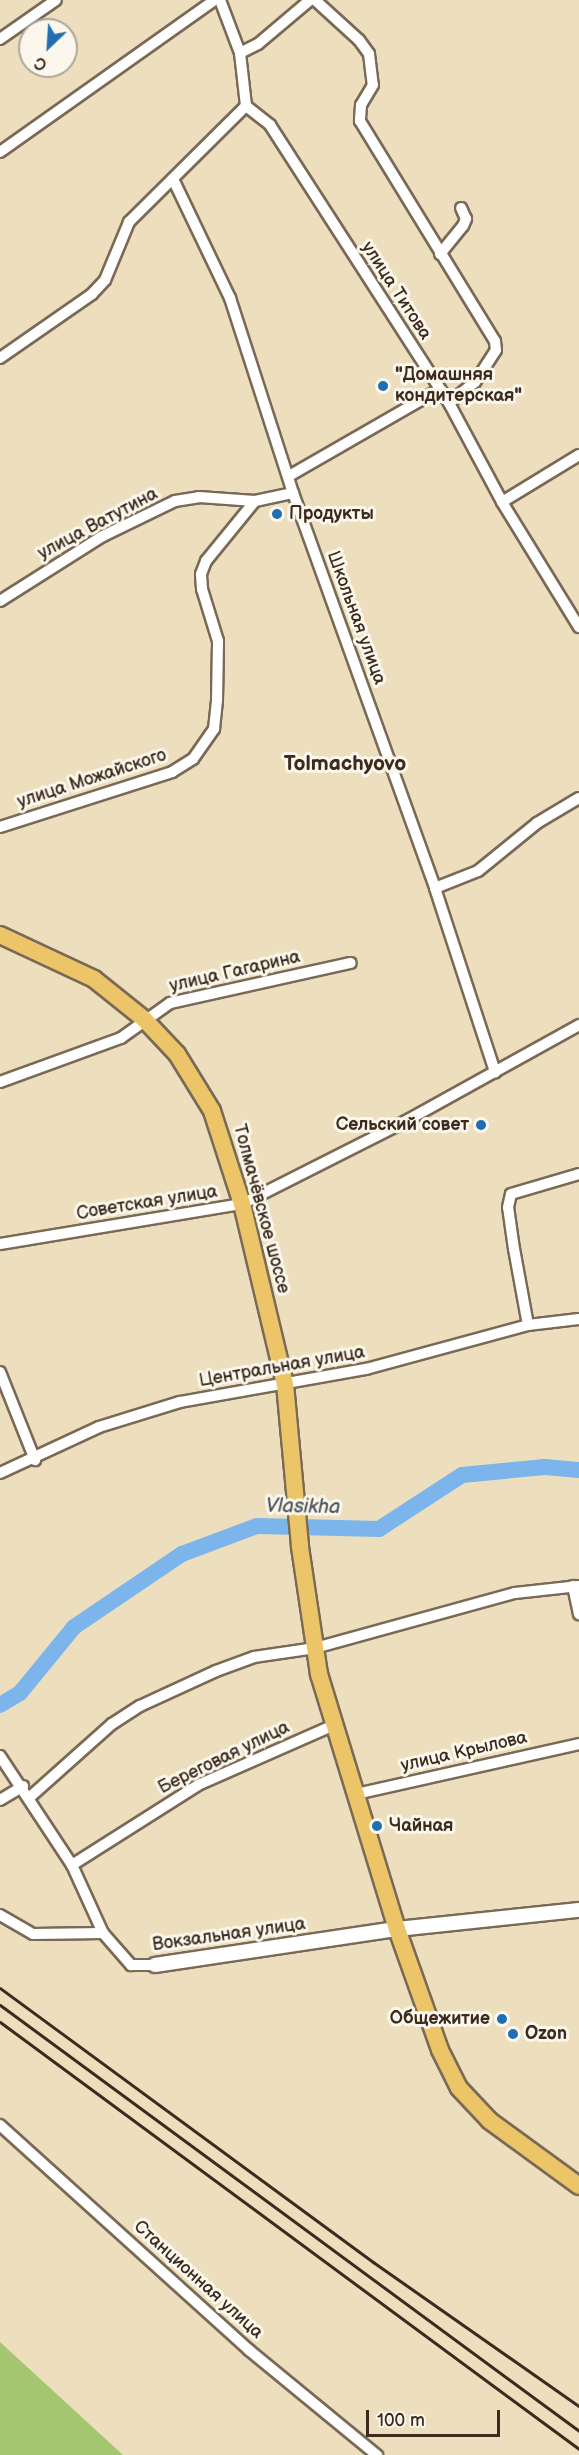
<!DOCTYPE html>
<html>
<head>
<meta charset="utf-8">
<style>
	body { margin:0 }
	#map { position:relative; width:579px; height:2455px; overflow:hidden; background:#eddfbd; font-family:"Balsamiq Sans",sans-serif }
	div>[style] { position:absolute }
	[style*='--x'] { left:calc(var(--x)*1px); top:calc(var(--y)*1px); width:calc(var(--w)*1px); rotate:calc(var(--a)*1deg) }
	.green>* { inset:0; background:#a4c670 }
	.river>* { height:16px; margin:-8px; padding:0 8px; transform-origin:8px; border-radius:8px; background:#7bb5ec }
	.roads { filter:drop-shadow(2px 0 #796956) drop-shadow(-2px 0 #796956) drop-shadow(0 2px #796956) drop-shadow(0 -2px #796956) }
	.minor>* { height:10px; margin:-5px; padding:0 5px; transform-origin:5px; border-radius:5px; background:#fff }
	.tertiary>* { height:14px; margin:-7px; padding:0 7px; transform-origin:7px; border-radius:7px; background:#fff }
	.primary>* { height:16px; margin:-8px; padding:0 8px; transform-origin:8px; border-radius:8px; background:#edc569 }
	.rail>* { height:3px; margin:-1.5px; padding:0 1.5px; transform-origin:1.5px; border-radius:1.5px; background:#3b2a1e }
	.dots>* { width:16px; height:16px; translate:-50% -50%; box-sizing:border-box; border:3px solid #fbf7ec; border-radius:50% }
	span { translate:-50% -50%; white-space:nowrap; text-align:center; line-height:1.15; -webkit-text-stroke:6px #fbf7ec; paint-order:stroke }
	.street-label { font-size:18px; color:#3b2a1e }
	.poi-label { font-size:18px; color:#3b2a1e; font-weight:700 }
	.left { translate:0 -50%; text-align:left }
	.right { translate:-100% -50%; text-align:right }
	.water-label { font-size:20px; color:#4e545c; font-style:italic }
	.quarter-label { font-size:21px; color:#3b2a1e; font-weight:700 }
	.north { position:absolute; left:18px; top:18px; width:60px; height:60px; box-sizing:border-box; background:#fbf7ec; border:2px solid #aea59a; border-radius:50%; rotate:205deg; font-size:16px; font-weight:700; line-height:24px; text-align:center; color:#3b2a1e }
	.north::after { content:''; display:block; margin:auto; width:21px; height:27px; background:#1f6fb2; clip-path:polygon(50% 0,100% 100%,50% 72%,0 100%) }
	.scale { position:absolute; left:366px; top:2410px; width:134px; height:27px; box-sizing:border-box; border:3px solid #3b2a1e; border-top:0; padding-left:8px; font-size:18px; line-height:21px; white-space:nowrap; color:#3b2a1e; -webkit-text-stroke:4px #fbf7ec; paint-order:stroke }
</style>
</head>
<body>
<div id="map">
	<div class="green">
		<i style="clip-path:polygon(0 2342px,123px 2455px,0 2455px)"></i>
	</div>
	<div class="river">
		<i style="--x:0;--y:1705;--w:23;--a:-31"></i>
		<i style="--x:20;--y:1693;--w:85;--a:-50.7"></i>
		<i style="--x:74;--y:1627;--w:130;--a:-34.1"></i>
		<i style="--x:182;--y:1554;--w:80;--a:-20.5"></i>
		<i style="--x:257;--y:1526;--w:122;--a:1.4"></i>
		<i style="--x:379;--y:1529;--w:99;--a:-33"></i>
		<i style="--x:462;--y:1475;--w:83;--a:-5.5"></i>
		<i style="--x:545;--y:1467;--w:34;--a:5"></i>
	</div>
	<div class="roads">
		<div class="minor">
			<i style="--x:220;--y:0;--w:57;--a:69.3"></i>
			<i style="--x:240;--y:53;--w:53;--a:83.5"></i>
			<i style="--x:246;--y:106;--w:31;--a:38"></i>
			<i style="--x:270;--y:125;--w:331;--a:57.2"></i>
			<i style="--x:449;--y:403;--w:112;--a:61.8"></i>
			<i style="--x:502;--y:502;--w:147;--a:58.4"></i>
			<i style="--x:315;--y:0;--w:59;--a:42.3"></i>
			<i style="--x:359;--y:40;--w:17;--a:54"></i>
			<i style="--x:369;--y:54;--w:31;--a:83"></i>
			<i style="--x:373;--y:85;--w:23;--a:121"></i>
			<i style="--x:361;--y:105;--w:16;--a:94"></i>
			<i style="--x:360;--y:121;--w:258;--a:58.5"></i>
			<i style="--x:495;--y:341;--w:9;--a:84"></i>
			<i style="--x:496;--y:350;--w:38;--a:123"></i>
			<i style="--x:475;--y:382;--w:33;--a:141"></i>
			<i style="--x:0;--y:39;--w:68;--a:-34.9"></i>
			<i style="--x:240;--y:53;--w:20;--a:-27"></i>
			<i style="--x:258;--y:44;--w:68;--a:-40.2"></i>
			<i style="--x:0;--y:152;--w:263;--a:-35.3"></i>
			<i style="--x:173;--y:179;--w:132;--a:64.4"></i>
			<i style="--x:230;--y:298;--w:205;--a:72.1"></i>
			<i style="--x:293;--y:493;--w:420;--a:70.2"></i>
			<i style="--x:435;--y:888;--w:194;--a:71.9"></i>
			<i style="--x:440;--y:254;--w:36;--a:-51"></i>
			<i style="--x:463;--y:226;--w:8;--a:-67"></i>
			<i style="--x:466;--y:219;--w:12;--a:-114"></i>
			<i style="--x:0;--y:358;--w:112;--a:-34.8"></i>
			<i style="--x:92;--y:294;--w:19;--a:-47"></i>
			<i style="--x:105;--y:280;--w:63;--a:-67.5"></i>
			<i style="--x:129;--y:222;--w:165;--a:-44.8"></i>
			<i style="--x:289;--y:476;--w:174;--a:-29.9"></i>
			<i style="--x:502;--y:502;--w:90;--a:-31.4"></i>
			<i style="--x:0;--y:601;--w:122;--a:-32.3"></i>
			<i style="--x:103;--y:536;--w:80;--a:-25.9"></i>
			<i style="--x:175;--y:501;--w:24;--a:-9"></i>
			<i style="--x:199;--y:497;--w:56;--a:4.1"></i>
			<i style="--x:0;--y:827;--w:181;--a:-17.7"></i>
			<i style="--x:172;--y:772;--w:25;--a:-32"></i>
			<i style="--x:193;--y:759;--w:37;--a:-55"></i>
			<i style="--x:214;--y:729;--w:29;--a:-84"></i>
			<i style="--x:217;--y:700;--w:59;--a:-89"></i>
			<i style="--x:218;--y:641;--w:54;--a:-107.1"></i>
			<i style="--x:202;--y:589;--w:15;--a:-94"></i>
			<i style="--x:201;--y:574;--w:14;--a:-69"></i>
			<i style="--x:206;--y:561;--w:77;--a:-50.8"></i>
			<i style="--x:255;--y:501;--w:39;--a:-12"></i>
			<i style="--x:435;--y:888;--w:46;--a:-21.6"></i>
			<i style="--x:478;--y:871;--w:76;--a:-39.1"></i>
			<i style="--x:537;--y:823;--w:49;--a:-30.8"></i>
			<i style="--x:0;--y:1082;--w:129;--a:-20"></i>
			<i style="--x:121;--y:1038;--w:60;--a:-35.5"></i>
			<i style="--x:170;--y:1003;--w:185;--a:-12.5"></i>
			<i style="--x:0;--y:1244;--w:245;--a:-9.4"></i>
			<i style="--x:242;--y:1204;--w:184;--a:-26.8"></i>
			<i style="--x:406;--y:1121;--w:198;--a:-29"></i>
			<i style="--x:528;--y:1325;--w:77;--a:-100.4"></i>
			<i style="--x:514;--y:1249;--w:42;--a:-98.1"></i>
			<i style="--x:508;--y:1207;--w:13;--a:-77"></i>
			<i style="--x:511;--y:1194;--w:71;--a:-16.4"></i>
			<i style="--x:0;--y:1372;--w:95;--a:68.3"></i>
			<i style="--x:0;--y:1473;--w:109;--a:-24.9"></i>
			<i style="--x:99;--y:1427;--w:85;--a:-17.2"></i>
			<i style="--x:180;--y:1402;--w:189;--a:-10.1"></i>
			<i style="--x:366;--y:1369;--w:168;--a:-15.2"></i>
			<i style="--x:528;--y:1325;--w:51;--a:-6.7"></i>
			<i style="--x:573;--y:1586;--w:29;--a:78"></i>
			<i style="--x:0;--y:1756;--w:131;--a:56.6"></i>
			<i style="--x:72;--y:1865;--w:75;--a:65.5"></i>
			<i style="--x:103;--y:1933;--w:43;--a:48.8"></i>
			<i style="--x:131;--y:1965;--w:24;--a:0"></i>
			<i style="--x:356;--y:1794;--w:229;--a:-12.6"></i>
			<i style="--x:30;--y:1797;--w:110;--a:-41.7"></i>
			<i style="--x:112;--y:1724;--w:33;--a:-33"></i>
			<i style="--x:140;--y:1706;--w:84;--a:-24.7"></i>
			<i style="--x:216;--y:1671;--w:40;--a:-20.2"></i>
			<i style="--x:254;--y:1657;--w:62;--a:-8.4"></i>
			<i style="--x:315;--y:1648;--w:207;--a:-15.4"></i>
			<i style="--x:515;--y:1593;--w:64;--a:-6.2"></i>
			<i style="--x:0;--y:1800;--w:27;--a:-31"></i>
			<i style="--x:72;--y:1865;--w:149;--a:-32.4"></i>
			<i style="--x:198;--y:1785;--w:149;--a:-23.8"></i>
			<i style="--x:0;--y:1915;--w:38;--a:30"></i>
			<i style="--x:33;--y:1934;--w:70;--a:-0.8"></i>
			<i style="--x:0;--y:2125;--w:336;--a:42.1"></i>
			<i style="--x:249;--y:2350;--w:166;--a:39.4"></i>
		</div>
		<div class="tertiary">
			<i style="--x:155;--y:1965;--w:245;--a:-8.5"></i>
			<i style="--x:397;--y:1929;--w:183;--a:-6"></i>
		</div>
		<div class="primary">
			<i style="--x:0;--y:935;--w:104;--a:25.1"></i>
			<i style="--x:94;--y:979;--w:64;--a:38.7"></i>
			<i style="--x:144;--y:1019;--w:48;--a:46.7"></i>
			<i style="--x:177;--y:1054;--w:67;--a:58.4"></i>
			<i style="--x:212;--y:1111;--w:98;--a:72.1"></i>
			<i style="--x:242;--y:1204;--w:185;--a:76.6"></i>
			<i style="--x:285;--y:1384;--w:164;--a:84.7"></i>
			<i style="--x:300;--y:1547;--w:128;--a:81.5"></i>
			<i style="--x:319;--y:1674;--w:267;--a:73"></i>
			<i style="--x:397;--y:1929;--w:128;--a:70.4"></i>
			<i style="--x:440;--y:2050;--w:42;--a:63.4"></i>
			<i style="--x:459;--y:2088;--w:45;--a:46.8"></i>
			<i style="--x:490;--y:2121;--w:110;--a:36.1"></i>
		</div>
	</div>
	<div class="rail">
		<i style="--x:0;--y:1988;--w:463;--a:36.3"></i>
		<i style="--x:373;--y:2262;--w:251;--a:35"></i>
		<i style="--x:0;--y:2005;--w:719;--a:36.34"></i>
		<i style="--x:0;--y:2022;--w:719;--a:36.41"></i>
	</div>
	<div class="dots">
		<i style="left:383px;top:386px;background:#1f6fb2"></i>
		<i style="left:277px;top:514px;background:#1f6fb2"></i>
		<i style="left:481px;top:1125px;background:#1f6fb2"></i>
		<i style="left:377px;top:1826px;background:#1f6fb2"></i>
		<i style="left:502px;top:2019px;background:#1f6fb2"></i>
		<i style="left:513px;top:2034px;background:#1f6fb2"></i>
	</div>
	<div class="street-label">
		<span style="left:396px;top:291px;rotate:57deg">улица Титова</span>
		<span style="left:98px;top:524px;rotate:-28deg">улица Ватутина</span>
		<span style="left:356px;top:618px;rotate:70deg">Школьная улица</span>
		<span style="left:92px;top:779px;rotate:-18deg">улица Можайского</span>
		<span style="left:235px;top:972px;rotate:-13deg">улица Гагарина</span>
		<span style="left:147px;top:1203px;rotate:-9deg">Советская улица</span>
		<span style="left:261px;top:1209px;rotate:75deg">Толмачёвское шоссе</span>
		<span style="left:282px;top:1367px;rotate:-10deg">Центральная улица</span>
		<span style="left:464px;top:1752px;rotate:-13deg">улица Крылова</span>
		<span style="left:224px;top:1758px;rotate:-26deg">Береговая улица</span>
		<span style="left:229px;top:1935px;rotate:-8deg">Вокзальная улица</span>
		<span style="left:198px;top:2280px;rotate:42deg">Станционная улица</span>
	</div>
	<div class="poi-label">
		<span class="left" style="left:395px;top:386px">"Домашняя<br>кондитерская"</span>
		<span class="left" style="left:289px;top:514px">Продукты</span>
		<span class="right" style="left:469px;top:1125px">Сельский совет</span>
		<span class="left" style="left:389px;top:1826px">Чайная</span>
		<span class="right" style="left:490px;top:2019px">Общежитие</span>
		<span class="left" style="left:525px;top:2034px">Ozon</span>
	</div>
	<div class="water-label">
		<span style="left:303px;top:1507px;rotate:1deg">Vlasikha</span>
	</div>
	<div class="quarter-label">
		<span style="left:345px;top:764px">Tolmachyovo</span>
	</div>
	<div class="north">С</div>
	<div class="scale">100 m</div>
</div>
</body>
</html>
